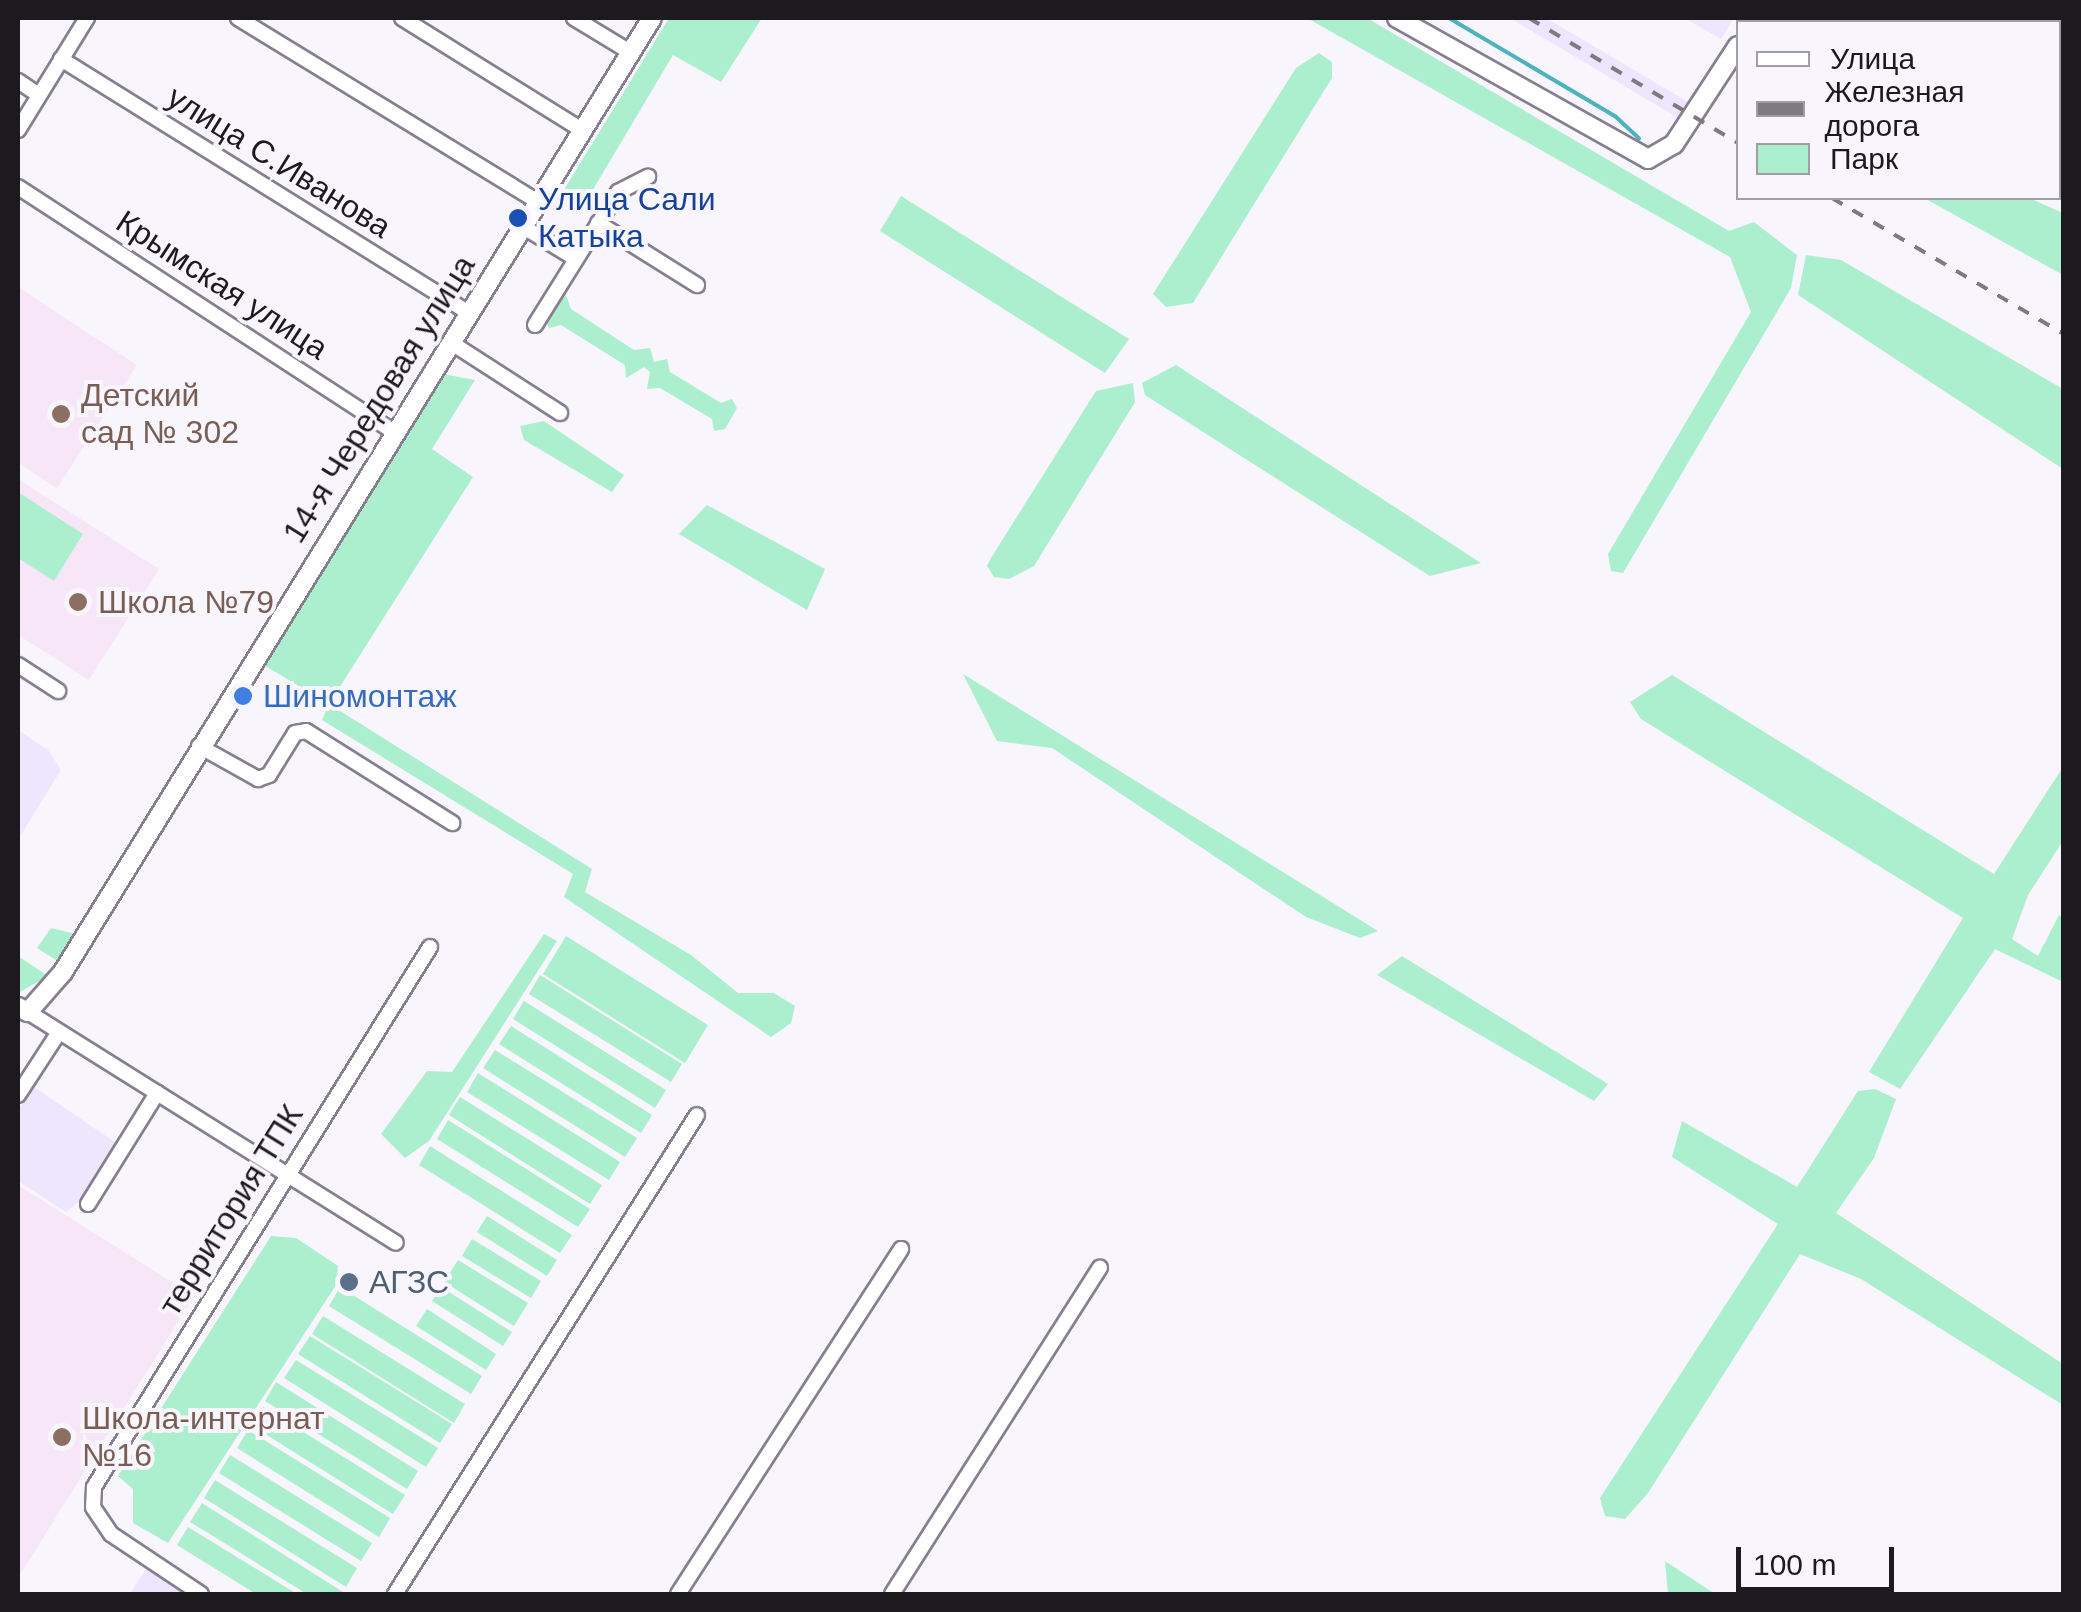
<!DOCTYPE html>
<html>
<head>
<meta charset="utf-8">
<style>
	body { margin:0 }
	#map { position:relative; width:2081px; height:1612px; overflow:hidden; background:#f8f5fc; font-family:Helvetica,sans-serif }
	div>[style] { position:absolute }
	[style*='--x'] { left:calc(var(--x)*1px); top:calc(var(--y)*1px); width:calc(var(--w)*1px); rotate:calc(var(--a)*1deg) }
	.built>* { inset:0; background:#eee5fe }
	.education>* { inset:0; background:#f7e6f8 }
	.green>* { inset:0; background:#acefce }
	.stream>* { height:4px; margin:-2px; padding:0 2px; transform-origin:2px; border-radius:2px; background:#4db2bf }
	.roads { filter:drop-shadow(2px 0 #867f90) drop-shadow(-2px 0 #867f90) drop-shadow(0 2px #867f90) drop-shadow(0 -2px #867f90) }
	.minor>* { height:14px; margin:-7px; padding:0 7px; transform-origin:7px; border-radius:7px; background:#fff }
	.major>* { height:18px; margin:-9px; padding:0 9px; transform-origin:9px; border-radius:9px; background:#fff }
	.rail>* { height:4px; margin-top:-2px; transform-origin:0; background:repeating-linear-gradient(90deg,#7d7a81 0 12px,transparent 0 24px) }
	.dots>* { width:28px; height:28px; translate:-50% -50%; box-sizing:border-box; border:5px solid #f8f5fc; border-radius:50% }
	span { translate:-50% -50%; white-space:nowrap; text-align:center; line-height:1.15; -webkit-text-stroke:8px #f8f5fc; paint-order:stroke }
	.street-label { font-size:32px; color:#1c191f }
	.transit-label { font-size:32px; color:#164399 }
	.left { translate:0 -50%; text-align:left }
	.education-label { font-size:32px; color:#785e54 }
	.shop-label { font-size:32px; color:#366cbe }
	.service-label { font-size:32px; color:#4e5e75 }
	.frame { position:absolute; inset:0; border:20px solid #1c191f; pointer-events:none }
	.legend { position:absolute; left:1736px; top:20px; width:325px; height:180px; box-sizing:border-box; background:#f8f5fc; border:2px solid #a09da4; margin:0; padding:12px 18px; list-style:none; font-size:30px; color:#1c191f }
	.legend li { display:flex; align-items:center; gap:20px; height:50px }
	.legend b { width:50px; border:2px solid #a09da4 }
	.scale { position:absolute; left:1736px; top:1547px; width:158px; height:45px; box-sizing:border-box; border:5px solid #1c191f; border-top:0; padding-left:12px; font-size:30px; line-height:35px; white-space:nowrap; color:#1c191f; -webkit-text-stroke:8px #f8f5fc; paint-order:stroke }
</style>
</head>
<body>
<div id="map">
	<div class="built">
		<i style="clip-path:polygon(1510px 18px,1546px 18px,1693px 105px,1683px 121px)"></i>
		<i style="clip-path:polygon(1684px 18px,1734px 18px,1721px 39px)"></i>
		<i style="clip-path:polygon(18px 730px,49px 751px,61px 770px,20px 836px)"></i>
		<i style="clip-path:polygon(34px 1087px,119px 1145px,90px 1192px,66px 1212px,18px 1181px,18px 1110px)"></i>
		<i style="clip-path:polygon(149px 1564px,195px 1594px,130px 1594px)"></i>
	</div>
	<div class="education">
		<i style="clip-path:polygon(18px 287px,137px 365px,57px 488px,18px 463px)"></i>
		<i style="clip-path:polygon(18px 479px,159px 569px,89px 680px,18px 635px)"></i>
		<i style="clip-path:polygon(18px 1185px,194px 1296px,18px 1578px)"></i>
	</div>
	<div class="green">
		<i style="clip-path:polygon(669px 18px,762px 18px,721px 82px,673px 55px,582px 208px,565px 188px)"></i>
		<i style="clip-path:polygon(1307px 18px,1367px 18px,1729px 231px,1754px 222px,1797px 255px,1791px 288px,1623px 573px,1611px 571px,1608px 554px,1751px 312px,1730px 257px)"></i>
		<i style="clip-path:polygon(2063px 43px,2063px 178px,2058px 175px)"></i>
		<i style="clip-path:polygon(1319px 53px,1332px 62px,1332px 78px,1193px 303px,1166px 307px,1153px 294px,1296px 68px)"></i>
		<i style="clip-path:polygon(901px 196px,1129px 339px,1105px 373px,880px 231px)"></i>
		<i style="clip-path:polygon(1924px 198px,2029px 198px,2063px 213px,2063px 275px)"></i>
		<i style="clip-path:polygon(1806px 255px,1841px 260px,2063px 389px,2063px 469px,1798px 295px)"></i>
		<i style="clip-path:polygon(566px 295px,571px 309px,634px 350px,650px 348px,654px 362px,667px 359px,670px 372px,721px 403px,732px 399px,737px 408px,725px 429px,714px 431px,712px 419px,660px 388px,647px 389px,650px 372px,644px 367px,626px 378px,625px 365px,561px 325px,549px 328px,545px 321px)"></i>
		<i style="clip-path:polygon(1176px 365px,1481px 563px,1430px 576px,1145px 395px,1142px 383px)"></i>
		<i style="clip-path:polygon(443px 374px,475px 380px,432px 449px,473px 477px,329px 704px,592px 869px,585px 892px,691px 955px,738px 993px,774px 993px,795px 1006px,791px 1023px,771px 1037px,564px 897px,573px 874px,322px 720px,329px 704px,262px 664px)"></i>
		<i style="clip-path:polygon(1133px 383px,1135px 402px,1034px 566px,1009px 579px,994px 577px,987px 566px,991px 558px,1096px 391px)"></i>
		<i style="clip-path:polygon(544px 421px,624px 475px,612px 492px,524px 440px,520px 426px)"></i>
		<i style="clip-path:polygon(18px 492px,83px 534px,54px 581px,18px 558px)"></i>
		<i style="clip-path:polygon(707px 505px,825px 569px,807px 610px,679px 534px)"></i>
		<i style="clip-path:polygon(963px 674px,1378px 931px,1360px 938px,1306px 917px,1052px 748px,997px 741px)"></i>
		<i style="clip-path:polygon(1672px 675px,1994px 874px,2063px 767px,2063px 841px,2028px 895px,2012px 939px,2038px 956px,2059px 915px,2063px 918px,2063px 982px,1995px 949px,1900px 1089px,1869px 1072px,1963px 918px,1641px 719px,1630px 702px)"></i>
		<i style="clip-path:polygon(51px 928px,76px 934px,59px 962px,37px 948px)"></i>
		<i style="clip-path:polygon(544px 934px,557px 941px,429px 1141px,405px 1158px,381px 1134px,427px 1071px,452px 1072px)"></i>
		<i style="clip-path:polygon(566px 936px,708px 1025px,685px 1063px,543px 974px)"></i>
		<i style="clip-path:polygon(18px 956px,48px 976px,18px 993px)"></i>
		<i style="clip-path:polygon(1402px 956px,1608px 1084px,1594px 1101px,1377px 975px)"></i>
		<i style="clip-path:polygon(540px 975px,682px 1064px,671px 1082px,529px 994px)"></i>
		<i style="clip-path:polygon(524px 1001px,666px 1090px,655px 1108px,513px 1019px)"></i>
		<i style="clip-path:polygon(511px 1026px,652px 1115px,641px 1133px,499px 1044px)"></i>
		<i style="clip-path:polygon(495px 1050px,637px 1138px,625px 1157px,483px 1068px)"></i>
		<i style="clip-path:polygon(478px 1073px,620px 1162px,609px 1180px,467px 1092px)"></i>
		<i style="clip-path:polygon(1875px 1089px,1896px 1099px,1874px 1158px,1836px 1213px,2063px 1364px,2063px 1405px,1861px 1279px,1800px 1254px,1648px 1493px,1625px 1519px,1605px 1516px,1600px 1498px,1778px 1224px,1672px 1157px,1682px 1121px,1797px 1187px,1858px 1091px)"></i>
		<i style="clip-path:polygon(460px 1097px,602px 1185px,590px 1204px,449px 1115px)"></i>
		<i style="clip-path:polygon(448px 1120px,590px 1209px,578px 1227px,437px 1139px)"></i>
		<i style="clip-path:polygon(430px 1146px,572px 1235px,560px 1253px,419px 1165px)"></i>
		<i style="clip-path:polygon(487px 1216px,557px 1260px,547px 1276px,477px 1232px)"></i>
		<i style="clip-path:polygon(271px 1236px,296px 1238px,338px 1266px,336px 1285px,168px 1543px,133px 1523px,133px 1489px,118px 1476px)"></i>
		<i style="clip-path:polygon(472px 1239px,541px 1281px,531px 1298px,462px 1256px)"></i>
		<i style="clip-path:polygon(458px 1260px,528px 1303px,514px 1326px,444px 1282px)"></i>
		<i style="clip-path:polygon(340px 1287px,482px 1376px,471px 1394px,329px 1306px)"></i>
		<i style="clip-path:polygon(441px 1287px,512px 1332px,503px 1346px,432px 1301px)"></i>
		<i style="clip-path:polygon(427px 1309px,496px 1354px,486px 1370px,416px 1326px)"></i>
		<i style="clip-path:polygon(323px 1316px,465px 1404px,454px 1423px,312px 1334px)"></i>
		<i style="clip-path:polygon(310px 1336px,452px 1424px,440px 1443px,298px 1354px)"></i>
		<i style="clip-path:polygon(296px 1360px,438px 1448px,426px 1467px,284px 1378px)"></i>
		<i style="clip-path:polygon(276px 1382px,418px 1471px,407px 1489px,265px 1401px)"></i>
		<i style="clip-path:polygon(263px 1407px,405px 1495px,393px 1514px,251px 1425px)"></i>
		<i style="clip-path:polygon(248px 1430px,390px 1518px,379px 1537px,237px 1448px)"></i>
		<i style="clip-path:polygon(230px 1455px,372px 1543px,361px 1561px,219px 1473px)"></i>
		<i style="clip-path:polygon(215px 1480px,357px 1568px,346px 1587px,204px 1498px)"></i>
		<i style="clip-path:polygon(202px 1503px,343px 1592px,342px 1594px,307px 1594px,190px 1522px)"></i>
		<i style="clip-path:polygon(188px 1527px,297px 1594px,256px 1594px,177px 1545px)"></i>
		<i style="clip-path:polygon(1665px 1561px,1715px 1594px,1668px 1594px)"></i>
	</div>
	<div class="stream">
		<i style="--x:1449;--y:18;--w:193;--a:30.6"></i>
		<i style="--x:1615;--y:116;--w:33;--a:43"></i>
	</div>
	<div class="roads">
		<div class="minor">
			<i style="--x:238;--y:18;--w:351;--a:31.5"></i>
			<i style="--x:402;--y:18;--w:212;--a:31.9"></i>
			<i style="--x:574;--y:18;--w:66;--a:31.3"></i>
			<i style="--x:61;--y:59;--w:479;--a:31.9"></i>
			<i style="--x:18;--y:81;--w:25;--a:34"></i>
			<i style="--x:18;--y:130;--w:132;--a:-58.4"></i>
			<i style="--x:18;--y:187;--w:449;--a:33.1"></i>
			<i style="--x:598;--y:223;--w:117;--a:32.1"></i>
			<i style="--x:522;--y:226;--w:63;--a:31.4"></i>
			<i style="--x:535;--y:325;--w:157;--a:-58"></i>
			<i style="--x:618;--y:192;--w:34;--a:-27"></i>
			<i style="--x:450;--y:342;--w:131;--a:32.8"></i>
			<i style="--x:18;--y:665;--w:48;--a:33"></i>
			<i style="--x:199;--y:746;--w:68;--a:29.2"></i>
			<i style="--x:258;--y:779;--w:12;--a:-20"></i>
			<i style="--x:269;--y:775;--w:49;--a:-58.2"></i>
			<i style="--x:295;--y:733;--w:11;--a:-10"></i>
			<i style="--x:306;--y:731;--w:173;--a:32.2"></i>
			<i style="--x:28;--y:1012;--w:434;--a:32.1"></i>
			<i style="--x:18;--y:1095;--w:75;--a:-56.9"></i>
			<i style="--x:88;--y:1204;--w:131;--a:-58.1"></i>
			<i style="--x:201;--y:1594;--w:108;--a:-146.3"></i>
			<i style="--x:111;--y:1534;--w:32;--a:-124"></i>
			<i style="--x:93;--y:1507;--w:20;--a:-87"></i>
			<i style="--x:94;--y:1487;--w:636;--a:-58.11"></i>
			<i style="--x:395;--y:1594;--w:566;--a:-57.77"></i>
			<i style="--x:678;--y:1594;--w:411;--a:-57.1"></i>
			<i style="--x:892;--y:1594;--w:387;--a:-57.5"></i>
		</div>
		<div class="major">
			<i style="--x:1397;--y:18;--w:288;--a:29.3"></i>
			<i style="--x:1648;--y:159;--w:30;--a:-30"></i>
			<i style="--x:1674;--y:144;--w:117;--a:-56.9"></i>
			<i style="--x:1753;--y:22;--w:5;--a:-53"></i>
			<i style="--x:18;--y:1007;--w:11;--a:27"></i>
			<i style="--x:28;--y:1012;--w:53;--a:-48.8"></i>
			<i style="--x:63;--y:972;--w:1121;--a:-58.31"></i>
		</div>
	</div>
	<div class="rail">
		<i style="--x:1529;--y:18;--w:244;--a:30.9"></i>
		<i style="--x:1832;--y:198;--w:269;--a:30.4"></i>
	</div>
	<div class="dots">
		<i style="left:518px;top:218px;background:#1a4fb4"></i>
		<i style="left:61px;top:414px;background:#8d6e63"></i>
		<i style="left:78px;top:602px;background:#8d6e63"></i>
		<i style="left:243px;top:696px;background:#3f7fe0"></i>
		<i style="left:349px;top:1282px;background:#5c6f8a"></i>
		<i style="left:62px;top:1437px;background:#8d6e63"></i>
	</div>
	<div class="street-label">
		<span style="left:279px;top:162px;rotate:32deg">улица С.Иванова</span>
		<span style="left:222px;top:285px;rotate:33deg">Крымская улица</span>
		<span style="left:379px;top:399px;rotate:-58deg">14-я Чередовая улица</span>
		<span style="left:231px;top:1210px;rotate:-58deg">территория ТПК</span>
	</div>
	<div class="transit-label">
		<span class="left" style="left:538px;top:218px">Улица Сали<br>Катыка</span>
	</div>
	<div class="education-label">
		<span class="left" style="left:81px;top:414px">Детский<br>сад № 302</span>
		<span class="left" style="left:98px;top:602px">Школа №79</span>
		<span class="left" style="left:82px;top:1437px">Школа-интернат<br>№16</span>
	</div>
	<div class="shop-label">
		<span class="left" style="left:263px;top:696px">Шиномонтаж</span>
	</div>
	<div class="service-label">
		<span class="left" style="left:369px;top:1282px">АГЗС</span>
	</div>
	<div class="frame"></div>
	<ul class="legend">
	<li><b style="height:12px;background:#fff"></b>Улица</li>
	<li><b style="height:12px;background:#7d7a81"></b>Железная дорога</li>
	<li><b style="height:28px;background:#acefce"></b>Парк</li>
	</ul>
	<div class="scale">100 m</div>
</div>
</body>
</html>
